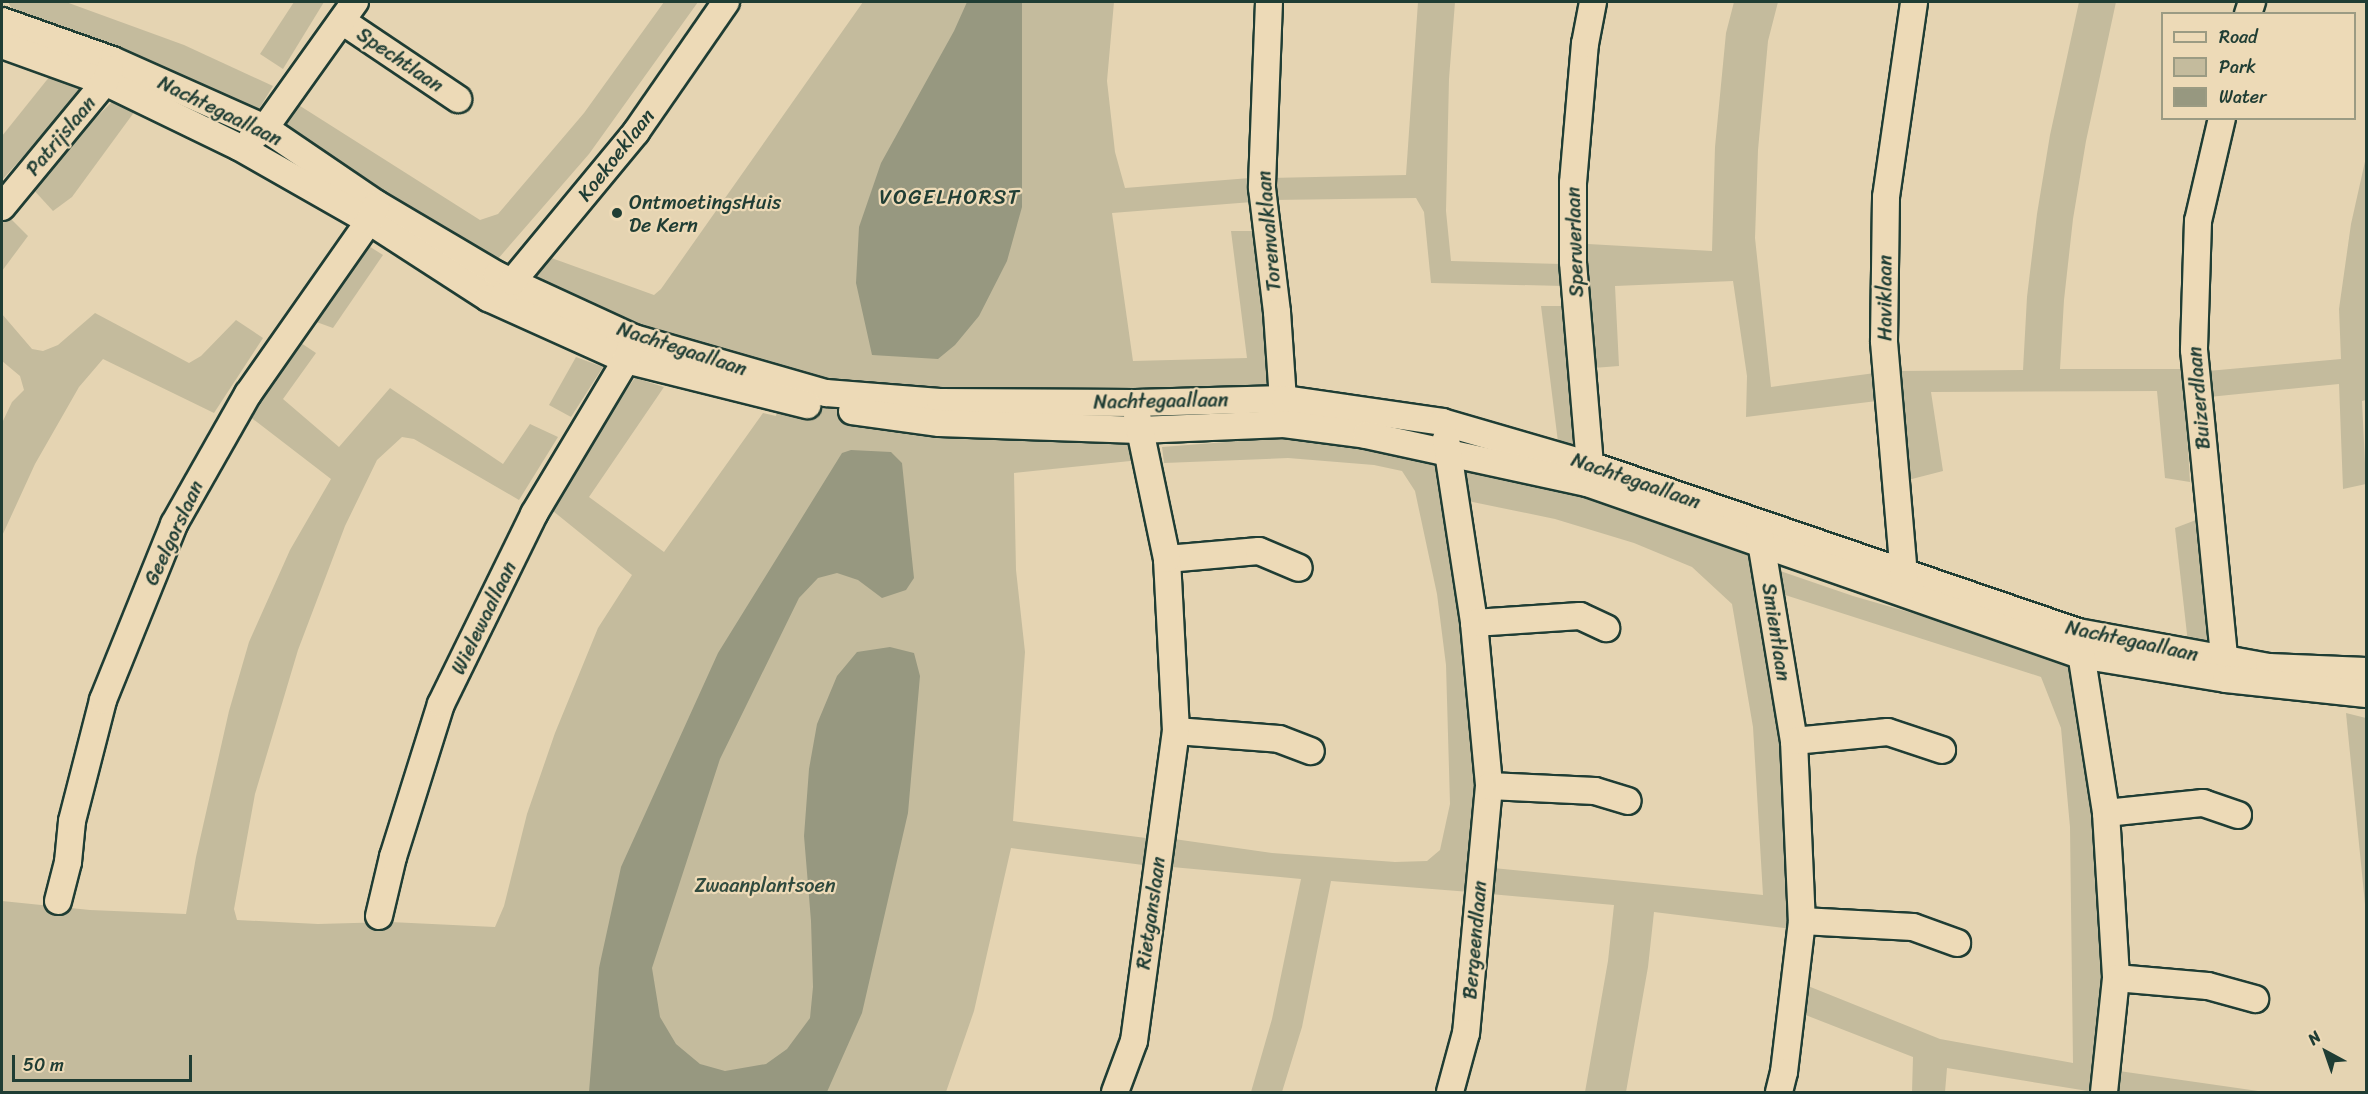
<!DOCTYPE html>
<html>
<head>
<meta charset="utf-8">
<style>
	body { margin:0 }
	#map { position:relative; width:2368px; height:1094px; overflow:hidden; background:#e5d4b2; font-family:Sriracha,sans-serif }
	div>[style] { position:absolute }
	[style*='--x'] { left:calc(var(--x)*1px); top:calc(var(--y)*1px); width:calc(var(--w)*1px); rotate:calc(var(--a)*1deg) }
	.green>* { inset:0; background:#c4bb9d }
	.water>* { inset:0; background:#979880 }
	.roads { filter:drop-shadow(2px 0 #1f3d34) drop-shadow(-2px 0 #1f3d34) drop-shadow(0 2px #1f3d34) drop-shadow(0 -2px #1f3d34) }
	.street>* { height:26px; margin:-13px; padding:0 13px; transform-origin:13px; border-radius:13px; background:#eddab7 }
	.dots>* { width:16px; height:16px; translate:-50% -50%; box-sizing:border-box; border:3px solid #eddab7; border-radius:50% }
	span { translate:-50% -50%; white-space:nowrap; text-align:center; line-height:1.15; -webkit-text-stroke:4.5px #eddab7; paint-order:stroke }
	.street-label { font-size:20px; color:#1f3d34 }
	.poi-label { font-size:20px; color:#1f3d34 }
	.left { translate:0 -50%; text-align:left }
	.park-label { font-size:20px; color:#304a3e }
	.neighbourhood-label { font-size:21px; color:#1f3d34; letter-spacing:1.5px }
	.frame { position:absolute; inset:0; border:3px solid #1f3d34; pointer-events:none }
	.legend { position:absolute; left:2161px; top:12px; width:195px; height:108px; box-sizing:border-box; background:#eddab7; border:2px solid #9b9b83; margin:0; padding:8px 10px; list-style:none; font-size:18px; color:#1f3d34 }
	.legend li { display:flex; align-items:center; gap:12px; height:30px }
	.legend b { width:30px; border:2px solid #9b9b83 }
	.north { position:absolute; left:2296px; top:1022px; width:60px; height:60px; -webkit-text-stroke:4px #eddab7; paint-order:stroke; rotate:320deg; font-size:16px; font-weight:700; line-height:24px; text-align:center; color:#1f3d34 }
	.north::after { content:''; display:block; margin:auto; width:21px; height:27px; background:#1f3d34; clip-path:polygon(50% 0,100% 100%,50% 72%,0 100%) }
	.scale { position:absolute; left:12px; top:1055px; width:180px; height:27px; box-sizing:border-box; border:3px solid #1f3d34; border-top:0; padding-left:8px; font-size:18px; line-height:21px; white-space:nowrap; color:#1f3d34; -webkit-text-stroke:4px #eddab7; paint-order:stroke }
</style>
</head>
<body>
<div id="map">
	<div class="green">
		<i style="clip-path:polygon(8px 2px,66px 2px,184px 45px,273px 86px,254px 117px,16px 17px)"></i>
		<i style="clip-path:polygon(294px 2px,324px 2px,283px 69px,260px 54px)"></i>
		<i style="clip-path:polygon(664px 2px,698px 2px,589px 154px,497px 260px,277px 132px,297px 104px,480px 220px,498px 214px,584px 113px)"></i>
		<i style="clip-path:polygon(863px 2px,1114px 2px,1107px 81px,1115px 152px,1125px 188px,1250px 178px,1252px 202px,1112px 213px,1133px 361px,1247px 358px,1231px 231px,1253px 231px,1274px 393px,1090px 394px,1039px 438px,1137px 445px,1140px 460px,1014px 473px,1016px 570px,1025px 652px,1013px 821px,1154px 839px,1151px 866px,1011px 848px,974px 1011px,946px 1092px,2px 1092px,2px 901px,90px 910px,186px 914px,196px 857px,229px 711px,249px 642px,290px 550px,331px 479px,249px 416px,298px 341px,316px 353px,283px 399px,339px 447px,390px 388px,503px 464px,530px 424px,558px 437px,519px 500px,414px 439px,402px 437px,377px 460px,345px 526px,298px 650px,255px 794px,234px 909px,237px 920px,318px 924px,390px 922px,495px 927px,504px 906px,527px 814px,555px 733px,598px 628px,632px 575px,553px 511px,618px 401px,635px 378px,664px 387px,589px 497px,664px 552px,763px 413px,776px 416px,784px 373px,690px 349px,532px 281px,537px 265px,546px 256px,654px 295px,661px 289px)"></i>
		<i style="clip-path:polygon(1418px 2px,1455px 2px,1449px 79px,1446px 211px,1451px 261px,1561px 264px,1564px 286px,1431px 283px,1424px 212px,1416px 198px,1272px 200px,1270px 178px,1406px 175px)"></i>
		<i style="clip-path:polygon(1734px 2px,1778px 2px,1768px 41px,1758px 150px,1755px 238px,1771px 387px,1875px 373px,1877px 401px,1746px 417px,1747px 376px,1733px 281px,1615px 286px,1619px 366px,1593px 368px,1587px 326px,1588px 244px,1712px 251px,1715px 147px,1726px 33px)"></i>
		<i style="clip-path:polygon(2079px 2px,2116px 2px,2086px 141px,2073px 219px,2064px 300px,2060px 369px,2183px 369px,2190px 482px,2165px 478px,2157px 391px,1931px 392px,1943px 471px,1908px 480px,1898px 371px,2023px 370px,2027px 297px,2037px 214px,2050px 135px)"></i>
		<i style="clip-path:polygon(50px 76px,81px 88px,65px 110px,2px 180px,2px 136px)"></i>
		<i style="clip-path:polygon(113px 101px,135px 111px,72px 197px,53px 211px,31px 187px,71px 142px)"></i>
		<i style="clip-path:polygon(2366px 157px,2366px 400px,2362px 401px,2366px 484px,2343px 489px,2339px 384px,2209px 397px,2208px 371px,2341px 359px,2339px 309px,2351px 224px)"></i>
		<i style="clip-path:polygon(7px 215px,28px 236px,2px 271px,2px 222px)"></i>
		<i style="clip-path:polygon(364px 243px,383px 255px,333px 328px,311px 320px)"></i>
		<i style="clip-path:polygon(1541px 306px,1568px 306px,1578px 449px,1558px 442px)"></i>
		<i style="clip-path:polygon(95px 313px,189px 363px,201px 356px,236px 320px,263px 338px,214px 413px,103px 359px,79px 387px,35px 464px,2px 536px,2px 423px,12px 402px,24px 390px,20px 376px,2px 361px,2px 314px,32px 349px,43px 351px,58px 345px)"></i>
		<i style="clip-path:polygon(576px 357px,603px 367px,571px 417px,549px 405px)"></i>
		<i style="clip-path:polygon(1278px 438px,1337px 441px,1431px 455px,1438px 466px,1468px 624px,1478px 737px,1475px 849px,1470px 892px,1331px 881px,1302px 1027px,1282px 1092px,1251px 1092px,1272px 1019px,1301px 879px,1172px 867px,1174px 839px,1272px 853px,1395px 862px,1427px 861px,1440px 850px,1450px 804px,1446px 665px,1437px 594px,1415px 491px,1402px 471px,1374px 465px,1288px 458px,1164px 463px,1162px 447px)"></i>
		<i style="clip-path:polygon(1475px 470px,1593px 498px,1741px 544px,1753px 562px,1782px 724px,1792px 929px,1654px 912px,1648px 967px,1626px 1092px,1585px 1092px,1608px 961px,1614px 905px,1490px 894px,1493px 868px,1763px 895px,1753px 727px,1732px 604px,1692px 567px,1634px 543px,1555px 519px,1463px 500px,1460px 475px)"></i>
		<i style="clip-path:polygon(2196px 520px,2208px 589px,2212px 649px,2188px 643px,2175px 528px)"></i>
		<i style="clip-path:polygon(1777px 570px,1853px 596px,2057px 655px,2076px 673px,2094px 795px,2104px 956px,2100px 1046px,2094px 1092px,1947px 1068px,1945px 1092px,1912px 1092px,1913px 1057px,1803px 1014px,1808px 986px,1940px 1039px,2073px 1063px,2070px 827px,2061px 728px,2041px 677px,1782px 594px)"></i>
		<i style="clip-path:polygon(2346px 713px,2366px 718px,2366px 914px)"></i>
		<i style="clip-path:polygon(2119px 1071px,2265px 1092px,2117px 1092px)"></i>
	</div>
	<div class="water">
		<i style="clip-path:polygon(967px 2px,1022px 2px,1022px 207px,1007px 261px,979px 316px,955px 345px,938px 359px,872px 355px,856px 283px,859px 227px,881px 163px,954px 31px)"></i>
		<i style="clip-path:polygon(851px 450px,891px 452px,902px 463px,914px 578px,906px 590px,882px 598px,858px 580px,837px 573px,818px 578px,799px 598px,720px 759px,652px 968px,660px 1017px,676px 1044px,700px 1064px,725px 1071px,766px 1064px,787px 1049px,810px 1018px,813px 987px,811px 921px,804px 836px,809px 769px,817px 724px,837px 676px,857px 652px,890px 647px,914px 653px,920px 676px,908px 813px,862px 1013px,827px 1092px,589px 1092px,599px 968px,621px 867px,718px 653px,842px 453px)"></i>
	</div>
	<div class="roads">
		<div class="street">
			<i style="--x:1269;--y:2;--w:186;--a:92.2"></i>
			<i style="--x:1262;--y:188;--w:125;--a:83.1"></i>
			<i style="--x:1277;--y:312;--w:103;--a:86.1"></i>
			<i style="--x:2248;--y:14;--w:13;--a:-72"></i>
			<i style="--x:2;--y:21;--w:117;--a:19.5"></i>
			<i style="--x:112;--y:60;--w:167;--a:24"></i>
			<i style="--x:265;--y:128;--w:135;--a:34.2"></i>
			<i style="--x:377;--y:204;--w:139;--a:30.6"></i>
			<i style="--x:497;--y:275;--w:151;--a:24.7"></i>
			<i style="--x:634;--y:338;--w:200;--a:16"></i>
			<i style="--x:826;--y:393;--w:114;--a:4.5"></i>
			<i style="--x:940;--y:402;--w:195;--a:0.3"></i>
			<i style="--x:1135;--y:403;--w:150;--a:-1.5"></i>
			<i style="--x:1285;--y:399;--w:159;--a:8.3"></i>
			<i style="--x:1442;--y:422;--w:154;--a:16.2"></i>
			<i style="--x:1590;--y:465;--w:516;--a:18.89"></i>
			<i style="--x:2078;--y:632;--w:194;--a:10.4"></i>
			<i style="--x:2269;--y:667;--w:97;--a:2.4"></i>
			<i style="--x:342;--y:21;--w:140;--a:33.9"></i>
			<i style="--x:2;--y:45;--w:109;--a:19.8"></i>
			<i style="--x:105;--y:82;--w:149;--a:25.9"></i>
			<i style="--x:239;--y:147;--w:150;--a:29.6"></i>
			<i style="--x:369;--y:221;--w:142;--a:32.9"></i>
			<i style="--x:488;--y:298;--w:151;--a:24.2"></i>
			<i style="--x:626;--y:360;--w:187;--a:14"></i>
			<i style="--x:2222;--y:118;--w:106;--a:103.1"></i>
			<i style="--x:2198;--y:221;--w:129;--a:91.8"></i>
			<i style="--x:2194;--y:350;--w:328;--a:84.4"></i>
			<i style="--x:252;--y:138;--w:16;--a:-38"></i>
			<i style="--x:265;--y:128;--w:155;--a:-54.5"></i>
			<i style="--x:2;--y:207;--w:162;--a:-50.5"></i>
			<i style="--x:105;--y:82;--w:14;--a:-69"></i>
			<i style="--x:504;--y:295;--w:15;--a:-58"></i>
			<i style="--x:512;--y:282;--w:195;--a:-50.4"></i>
			<i style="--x:636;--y:132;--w:158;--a:-55.3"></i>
			<i style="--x:852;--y:411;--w:88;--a:7.9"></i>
			<i style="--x:939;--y:423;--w:200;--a:2"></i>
			<i style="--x:1139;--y:430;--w:145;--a:-2.4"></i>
			<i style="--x:1284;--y:424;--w:83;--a:7.6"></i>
			<i style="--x:1366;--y:435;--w:226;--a:12.3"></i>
			<i style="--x:1587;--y:483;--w:522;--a:19.23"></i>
			<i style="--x:2080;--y:655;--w:148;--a:9.3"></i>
			<i style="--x:2226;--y:679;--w:141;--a:6.1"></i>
			<i style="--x:1446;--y:439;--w:186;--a:81.3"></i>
			<i style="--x:1474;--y:623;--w:164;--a:84.7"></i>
			<i style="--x:1489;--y:786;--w:248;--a:95.3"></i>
			<i style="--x:1466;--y:1033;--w:61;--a:105.2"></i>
			<i style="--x:1587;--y:480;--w:15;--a:-79"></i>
			<i style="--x:1590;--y:465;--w:204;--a:-94.8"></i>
			<i style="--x:1573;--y:262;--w:79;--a:-90"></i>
			<i style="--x:1573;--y:183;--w:140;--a:-85.1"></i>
			<i style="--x:1585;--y:44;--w:43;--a:-79.2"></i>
			<i style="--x:1759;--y:530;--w:214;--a:80.6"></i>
			<i style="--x:1794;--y:741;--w:180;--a:87.5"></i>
			<i style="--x:1802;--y:921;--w:152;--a:96.8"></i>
			<i style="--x:1784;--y:1072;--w:21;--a:104"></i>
			<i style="--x:1167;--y:559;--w:92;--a:-5"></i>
			<i style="--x:1259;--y:551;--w:43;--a:23"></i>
			<i style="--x:1905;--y:587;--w:247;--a:-94.9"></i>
			<i style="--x:1884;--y:341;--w:144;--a:-89.2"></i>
			<i style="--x:1886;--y:197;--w:197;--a:-81.8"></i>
			<i style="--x:1474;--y:623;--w:106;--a:-3.8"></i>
			<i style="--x:1580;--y:616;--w:29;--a:25"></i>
			<i style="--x:2079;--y:640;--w:175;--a:81.1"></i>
			<i style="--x:2106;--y:813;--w:165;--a:86.5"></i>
			<i style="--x:2116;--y:978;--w:115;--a:96"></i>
			<i style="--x:1176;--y:731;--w:103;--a:4.4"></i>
			<i style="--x:1279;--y:739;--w:34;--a:21"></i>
			<i style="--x:1794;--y:741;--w:94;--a:-5.5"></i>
			<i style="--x:1888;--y:732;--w:57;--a:18.4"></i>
			<i style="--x:1489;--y:786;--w:106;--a:2.7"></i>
			<i style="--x:1595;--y:791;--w:34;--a:17"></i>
			<i style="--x:2106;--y:813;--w:98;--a:-5.9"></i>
			<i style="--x:2203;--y:803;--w:37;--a:19"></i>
			<i style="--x:58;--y:901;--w:40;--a:-75.6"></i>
			<i style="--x:68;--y:862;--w:41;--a:-84.4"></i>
			<i style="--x:72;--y:821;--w:125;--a:-75.6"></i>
			<i style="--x:103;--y:700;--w:190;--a:-68"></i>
			<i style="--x:174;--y:524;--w:150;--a:-60.4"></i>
			<i style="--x:248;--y:394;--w:211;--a:-55"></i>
			<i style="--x:369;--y:221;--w:17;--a:-65"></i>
			<i style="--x:379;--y:916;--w:61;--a:-76.7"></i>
			<i style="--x:393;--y:857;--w:160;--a:-72.6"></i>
			<i style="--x:441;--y:704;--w:212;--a:-63.9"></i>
			<i style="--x:534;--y:514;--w:179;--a:-59.1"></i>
			<i style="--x:626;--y:360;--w:17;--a:-69"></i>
			<i style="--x:1802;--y:921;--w:111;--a:3.1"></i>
			<i style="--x:1913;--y:927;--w:47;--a:20"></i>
			<i style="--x:2116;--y:978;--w:92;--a:5"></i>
			<i style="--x:2208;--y:986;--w:49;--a:15.5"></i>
			<i style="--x:1115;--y:1092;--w:54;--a:-69.6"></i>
			<i style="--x:1134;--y:1041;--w:313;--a:-82.3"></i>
			<i style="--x:1176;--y:731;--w:172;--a:-93"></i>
			<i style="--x:1167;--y:559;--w:147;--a:-101.8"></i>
		</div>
	</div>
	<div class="dots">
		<i style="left:617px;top:213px;background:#1f3d34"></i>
	</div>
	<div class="street-label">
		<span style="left:400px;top:60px;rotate:34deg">Spechtlaan</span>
		<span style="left:220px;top:111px;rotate:26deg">Nachtegaallaan</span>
		<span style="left:61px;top:136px;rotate:-50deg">Patrijslaan</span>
		<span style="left:616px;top:155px;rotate:-52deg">Koekoeklaan</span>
		<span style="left:1269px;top:231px;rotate:-95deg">Torenvalklaan</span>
		<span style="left:1575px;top:242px;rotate:-92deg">Sperwerlaan</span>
		<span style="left:1885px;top:298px;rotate:-90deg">Haviklaan</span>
		<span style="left:682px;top:349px;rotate:18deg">Nachtegaallaan</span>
		<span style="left:2199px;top:398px;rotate:-95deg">Buizerdlaan</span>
		<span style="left:1161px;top:401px;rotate:-1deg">Nachtegaallaan</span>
		<span style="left:1636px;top:481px;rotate:19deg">Nachtegaallaan</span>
		<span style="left:174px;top:533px;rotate:-65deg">Geelgorslaan</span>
		<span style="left:484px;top:618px;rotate:-64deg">Wielewaallaan</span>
		<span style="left:1776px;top:632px;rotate:81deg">Smientlaan</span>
		<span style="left:2132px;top:641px;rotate:12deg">Nachtegaallaan</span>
		<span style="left:1151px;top:913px;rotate:-82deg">Rietganslaan</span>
		<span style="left:1475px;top:940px;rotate:-85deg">Bergeendlaan</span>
	</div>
	<div class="poi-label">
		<span class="left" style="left:629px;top:214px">OntmoetingsHuis<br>De Kern</span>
	</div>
	<div class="park-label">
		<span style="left:765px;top:885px">Zwaanplantsoen</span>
	</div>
	<div class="neighbourhood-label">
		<span style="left:950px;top:197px">VOGELHORST</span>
	</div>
	<div class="frame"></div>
	<ul class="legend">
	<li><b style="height:8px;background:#eddab7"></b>Road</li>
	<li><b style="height:16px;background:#c4bb9d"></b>Park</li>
	<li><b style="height:16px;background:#979880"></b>Water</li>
	</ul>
	<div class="north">N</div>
	<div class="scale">50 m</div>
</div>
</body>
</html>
